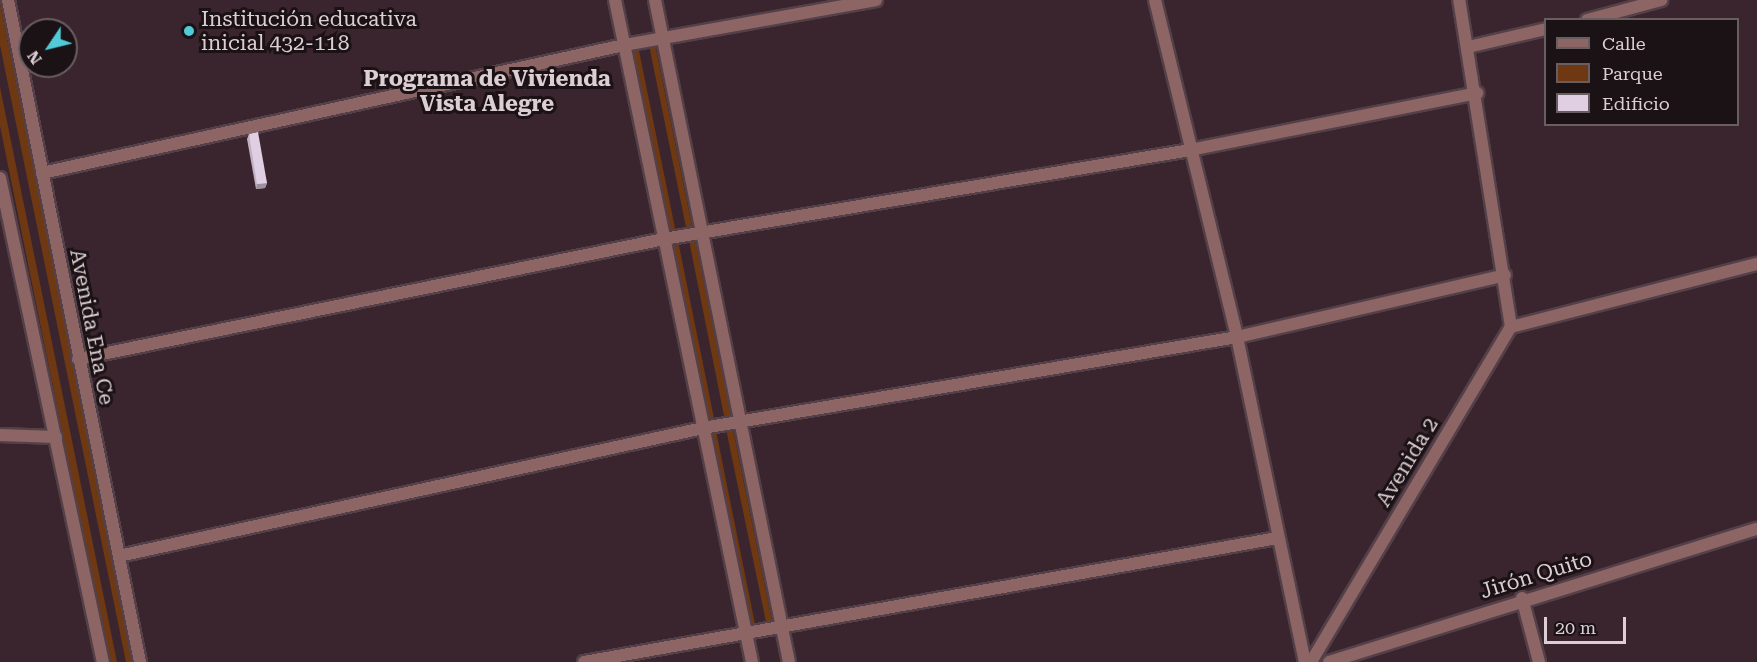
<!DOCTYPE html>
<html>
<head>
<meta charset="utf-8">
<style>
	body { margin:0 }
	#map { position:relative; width:1757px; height:662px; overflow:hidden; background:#3a252e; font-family:"Roboto Serif",serif }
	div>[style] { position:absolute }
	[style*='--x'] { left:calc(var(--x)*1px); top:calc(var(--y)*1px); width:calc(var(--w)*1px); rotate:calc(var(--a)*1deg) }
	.green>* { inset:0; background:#6e3813 }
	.roads { filter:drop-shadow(2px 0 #544048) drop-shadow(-2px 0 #544048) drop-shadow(0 2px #544048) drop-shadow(0 -2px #544048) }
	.minor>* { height:12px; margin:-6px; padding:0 6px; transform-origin:6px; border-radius:6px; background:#8d6564 }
	.wall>* { inset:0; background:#c1b1c2 }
	.shaded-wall>* { inset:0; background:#9d909e }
	.building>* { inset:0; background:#e0cee2 }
	.dots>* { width:16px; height:16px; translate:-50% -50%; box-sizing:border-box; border:3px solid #1b1215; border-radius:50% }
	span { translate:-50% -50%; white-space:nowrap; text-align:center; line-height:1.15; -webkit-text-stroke:6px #1b1215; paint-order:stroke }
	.poi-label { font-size:21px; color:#dcced3 }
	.left { translate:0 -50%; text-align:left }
	.street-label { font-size:21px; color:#dcced3 }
	.neighbourhood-label { font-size:22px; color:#dcced3; font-weight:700 }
	.legend { position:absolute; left:1544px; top:18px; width:195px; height:108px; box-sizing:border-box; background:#1b1215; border:2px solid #685d61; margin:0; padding:8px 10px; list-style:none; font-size:18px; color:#dcced3 }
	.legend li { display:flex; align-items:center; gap:12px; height:30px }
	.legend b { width:30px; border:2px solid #685d61 }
	.north { position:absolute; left:18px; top:18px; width:60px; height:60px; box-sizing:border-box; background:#1b1215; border:2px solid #685d61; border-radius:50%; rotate:235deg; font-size:16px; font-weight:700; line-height:24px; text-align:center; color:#dcced3 }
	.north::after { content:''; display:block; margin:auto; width:21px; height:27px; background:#52cbd8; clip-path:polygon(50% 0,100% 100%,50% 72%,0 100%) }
	.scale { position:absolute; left:1544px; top:617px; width:82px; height:27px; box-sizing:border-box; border:3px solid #dcced3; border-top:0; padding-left:8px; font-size:18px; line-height:21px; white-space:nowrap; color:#dcced3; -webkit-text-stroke:4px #1b1215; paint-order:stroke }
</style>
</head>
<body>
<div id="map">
	<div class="green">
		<i style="clip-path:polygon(0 3px,134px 662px,126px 662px,0 45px)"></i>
		<i style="clip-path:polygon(655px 44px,693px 231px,687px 232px,649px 45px)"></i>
		<i style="clip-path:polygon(638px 46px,676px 233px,670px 235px,632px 48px)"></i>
		<i style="clip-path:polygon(0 87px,117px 662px,109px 662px,0 126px)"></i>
		<i style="clip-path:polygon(695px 239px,732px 420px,725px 421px,689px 240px)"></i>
		<i style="clip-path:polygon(678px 241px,715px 423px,708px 424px,671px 242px)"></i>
		<i style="clip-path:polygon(726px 429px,733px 429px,772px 621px,766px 622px)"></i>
		<i style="clip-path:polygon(716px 431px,755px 624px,749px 625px,710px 432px)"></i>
	</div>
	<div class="roads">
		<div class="minor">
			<i style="--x:8;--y:0;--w:675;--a:78.72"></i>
			<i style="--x:615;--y:0;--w:676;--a:78.31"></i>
			<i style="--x:655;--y:0;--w:675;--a:78.56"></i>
			<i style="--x:1155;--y:0;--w:347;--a:76.3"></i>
			<i style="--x:1237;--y:337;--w:332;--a:78.2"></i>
			<i style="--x:1587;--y:20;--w:77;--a:-15.1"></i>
			<i style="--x:1468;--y:47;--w:80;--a:-13"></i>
			<i style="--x:42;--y:173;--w:596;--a:-12.4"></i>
			<i style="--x:624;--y:45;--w:256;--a:-10.1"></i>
			<i style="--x:0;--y:178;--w:495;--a:78"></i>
			<i style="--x:1511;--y:327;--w:254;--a:-14.4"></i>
			<i style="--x:78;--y:359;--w:598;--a:-11.57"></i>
			<i style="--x:664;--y:239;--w:533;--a:-9.6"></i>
			<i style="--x:1190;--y:150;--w:293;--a:-11.2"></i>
			<i style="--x:0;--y:435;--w:56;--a:2"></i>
			<i style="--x:119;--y:556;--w:598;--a:-12.36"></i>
			<i style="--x:703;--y:428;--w:542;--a:-9.67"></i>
			<i style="--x:1237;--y:337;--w:275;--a:-13"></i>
			<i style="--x:1522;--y:598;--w:66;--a:75.1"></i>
			<i style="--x:584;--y:662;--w:704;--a:-10.14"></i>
			<i style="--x:1311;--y:662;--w:390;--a:-59.2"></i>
			<i style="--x:1511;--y:327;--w:331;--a:-99"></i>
			<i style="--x:1329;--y:662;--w:448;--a:-17.3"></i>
		</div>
	</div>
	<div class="wall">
		<i style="clip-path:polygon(249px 134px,267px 183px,265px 188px,256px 189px,247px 139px)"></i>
	</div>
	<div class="shaded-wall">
		<i style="clip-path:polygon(267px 183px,265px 188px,256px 189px,257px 184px)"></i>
	</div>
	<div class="building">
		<i style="clip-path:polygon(258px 132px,267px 183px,257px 184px,249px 134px)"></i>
	</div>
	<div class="dots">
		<i style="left:189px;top:31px;background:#52cbd8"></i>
	</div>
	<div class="poi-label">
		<span class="left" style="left:201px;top:31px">Institución educativa<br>inicial 432-118</span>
	</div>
	<div class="street-label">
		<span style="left:92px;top:327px;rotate:79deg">Avenida Ena Ce</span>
		<span style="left:1407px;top:462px;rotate:-59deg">Avenida 2</span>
		<span style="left:1536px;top:575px;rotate:-17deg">Jirón Quito</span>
	</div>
	<div class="neighbourhood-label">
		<span style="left:487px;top:91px">Programa de Vivienda<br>Vista Alegre</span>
	</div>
	<ul class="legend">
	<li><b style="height:8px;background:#8d6564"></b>Calle</li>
	<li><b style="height:16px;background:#6e3813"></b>Parque</li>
	<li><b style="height:16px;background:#e0cee2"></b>Edificio</li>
	</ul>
	<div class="north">N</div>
	<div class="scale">20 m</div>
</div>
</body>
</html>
